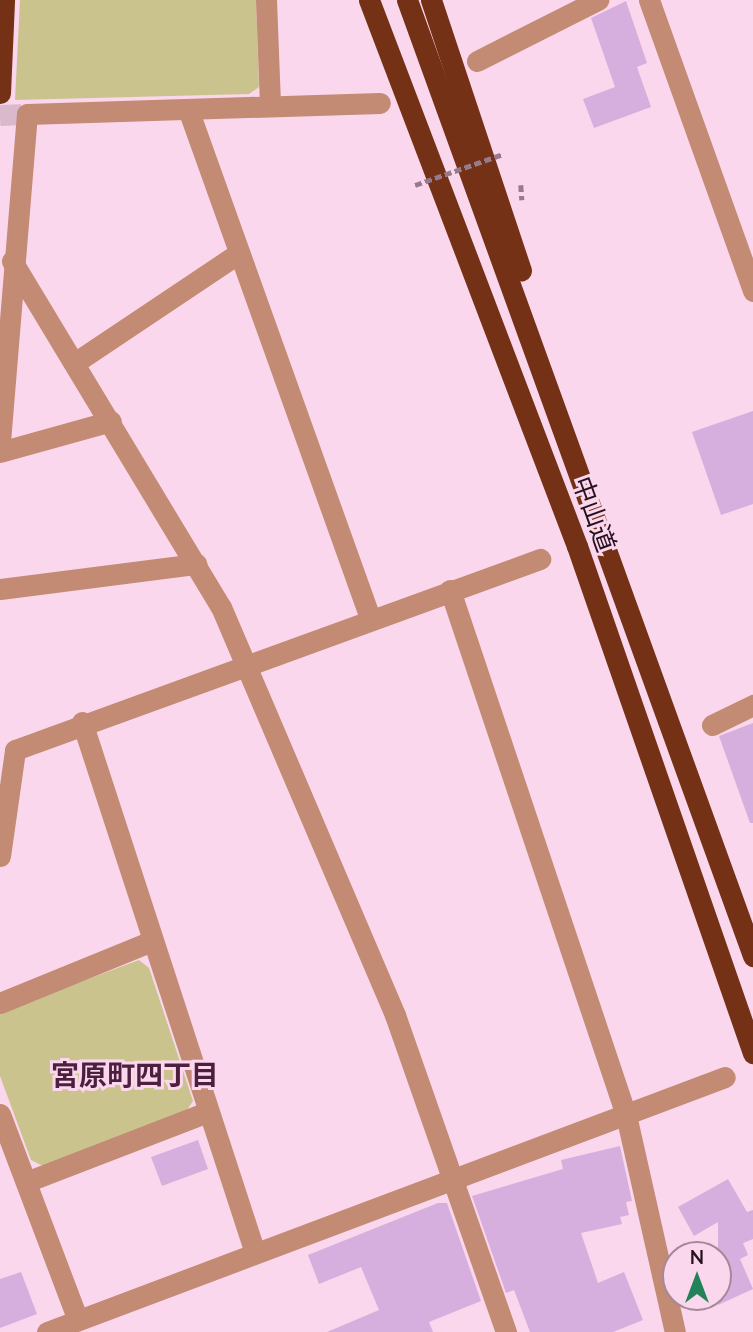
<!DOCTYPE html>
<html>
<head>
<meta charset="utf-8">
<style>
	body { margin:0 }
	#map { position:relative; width:753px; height:1332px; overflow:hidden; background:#fad7ec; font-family:Mulish,"Noto Sans JP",sans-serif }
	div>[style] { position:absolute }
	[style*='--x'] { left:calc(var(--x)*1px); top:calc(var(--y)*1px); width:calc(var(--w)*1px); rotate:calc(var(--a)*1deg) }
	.green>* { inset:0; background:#cac38e }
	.building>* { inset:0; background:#d7afde }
	.minor-tunnel>* { height:21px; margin-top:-10.5px; transform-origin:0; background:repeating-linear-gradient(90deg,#dab9cd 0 21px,transparent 0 31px) }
	.path>* { height:4.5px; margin-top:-2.25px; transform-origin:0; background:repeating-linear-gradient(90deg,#977b8d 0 7px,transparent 0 10.5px) }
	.minor>* { height:21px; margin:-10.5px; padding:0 10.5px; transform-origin:10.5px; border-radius:10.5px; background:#c38a74 }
	.highway>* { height:21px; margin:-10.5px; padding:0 10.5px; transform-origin:10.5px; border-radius:10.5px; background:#743115 }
	.path-bridge>* { height:4.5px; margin-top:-2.25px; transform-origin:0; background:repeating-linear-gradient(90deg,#977b8d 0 7px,transparent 0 10.5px) }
	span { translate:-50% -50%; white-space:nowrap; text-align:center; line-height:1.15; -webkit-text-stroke:6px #fad7ec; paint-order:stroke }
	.street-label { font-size:26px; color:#26121f }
	.neighbourhood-label { font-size:28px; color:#4b1f3d; font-weight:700 }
	.north { position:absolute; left:662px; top:1241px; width:70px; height:70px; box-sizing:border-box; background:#fad7ec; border:2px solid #a5889a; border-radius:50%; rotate:0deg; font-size:19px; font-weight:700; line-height:28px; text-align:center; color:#26121f }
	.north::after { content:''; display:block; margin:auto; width:24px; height:32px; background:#22835b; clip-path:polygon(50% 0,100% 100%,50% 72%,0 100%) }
</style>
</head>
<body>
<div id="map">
	<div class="green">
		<i style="clip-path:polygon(20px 0,256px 0,259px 87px,249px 94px,15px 100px)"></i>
		<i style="clip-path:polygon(139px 960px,149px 968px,193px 1101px,185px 1113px,43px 1166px,31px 1160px,0 1076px,0 1012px)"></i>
	</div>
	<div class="building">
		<i style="clip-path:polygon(626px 1px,647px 63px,637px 67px,651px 107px,594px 128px,583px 99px,615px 87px,591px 18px)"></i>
		<i style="clip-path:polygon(753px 411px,753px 504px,721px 515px,692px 432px)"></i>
		<i style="clip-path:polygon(753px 723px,753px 823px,750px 823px,719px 736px)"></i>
		<i style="clip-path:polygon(198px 1140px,208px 1169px,162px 1186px,151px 1157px)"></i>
		<i style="clip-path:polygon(620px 1146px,632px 1201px,626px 1202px,629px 1215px,620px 1217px,622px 1224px,581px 1233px,598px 1283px,624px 1272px,643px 1320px,613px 1332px,530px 1332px,514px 1290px,506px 1293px,472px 1196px,563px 1169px,561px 1160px)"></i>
		<i style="clip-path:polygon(728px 1179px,747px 1212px,753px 1210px,753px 1239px,743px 1243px,748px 1255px,740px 1259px,753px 1289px,718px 1305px,718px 1222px,694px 1236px,678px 1207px)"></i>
		<i style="clip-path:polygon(438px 1203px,447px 1203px,481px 1301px,429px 1322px,433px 1332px,327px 1332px,379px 1310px,361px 1267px,319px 1284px,308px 1255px)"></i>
		<i style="clip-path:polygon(21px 1272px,37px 1314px,0 1328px,0 1279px)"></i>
	</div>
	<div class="minor-tunnel">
		<i style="--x:0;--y:115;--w:27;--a:-2"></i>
	</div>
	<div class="path">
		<i style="--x:521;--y:185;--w:15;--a:86"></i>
	</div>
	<div class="minor">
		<i style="--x:266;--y:0;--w:106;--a:87.8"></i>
		<i style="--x:649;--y:0;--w:309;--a:70.3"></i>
		<i style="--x:477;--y:61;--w:136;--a:-26.8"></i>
		<i style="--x:188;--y:109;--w:541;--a:70.32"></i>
		<i style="--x:12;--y:261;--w:404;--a:58.9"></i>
		<i style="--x:221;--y:607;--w:444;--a:66.9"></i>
		<i style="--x:395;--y:1015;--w:336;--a:70.7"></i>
		<i style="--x:76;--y:362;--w:196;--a:-33.8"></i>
		<i style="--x:0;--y:442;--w:329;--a:-85.3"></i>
		<i style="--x:27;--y:114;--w:353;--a:-1.8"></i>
		<i style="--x:0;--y:452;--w:115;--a:-15.6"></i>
		<i style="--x:0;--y:589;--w:198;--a:-7.3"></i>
		<i style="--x:450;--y:590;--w:554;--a:71.47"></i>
		<i style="--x:626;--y:1115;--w:222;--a:77.3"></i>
		<i style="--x:82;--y:722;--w:558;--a:71.95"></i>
		<i style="--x:712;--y:725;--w:46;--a:-26"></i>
		<i style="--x:0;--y:856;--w:107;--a:-81.9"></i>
		<i style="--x:15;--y:750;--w:559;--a:-19.99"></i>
		<i style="--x:0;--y:1003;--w:164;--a:-22.2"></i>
		<i style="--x:0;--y:1114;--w:220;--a:69.3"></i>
		<i style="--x:26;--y:1182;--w:194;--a:-21.1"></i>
		<i style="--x:47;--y:1332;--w:724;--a:-20.61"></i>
	</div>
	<div class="highway">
		<i style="--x:369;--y:0;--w:584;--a:69.15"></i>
		<i style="--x:577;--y:546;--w:537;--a:70.86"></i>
		<i style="--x:407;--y:0;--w:1017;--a:70.1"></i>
		<i style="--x:431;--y:0;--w:285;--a:71.6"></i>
		<i style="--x:0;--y:93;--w:93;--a:-87.5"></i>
	</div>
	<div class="path-bridge">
		<i style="--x:415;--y:185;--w:93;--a:-19.4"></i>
	</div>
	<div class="street-label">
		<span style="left:594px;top:514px;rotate:70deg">中山道</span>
	</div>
	<div class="neighbourhood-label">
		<span style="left:135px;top:1075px">宮原町四丁目</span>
	</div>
	<div class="north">N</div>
</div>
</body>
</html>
